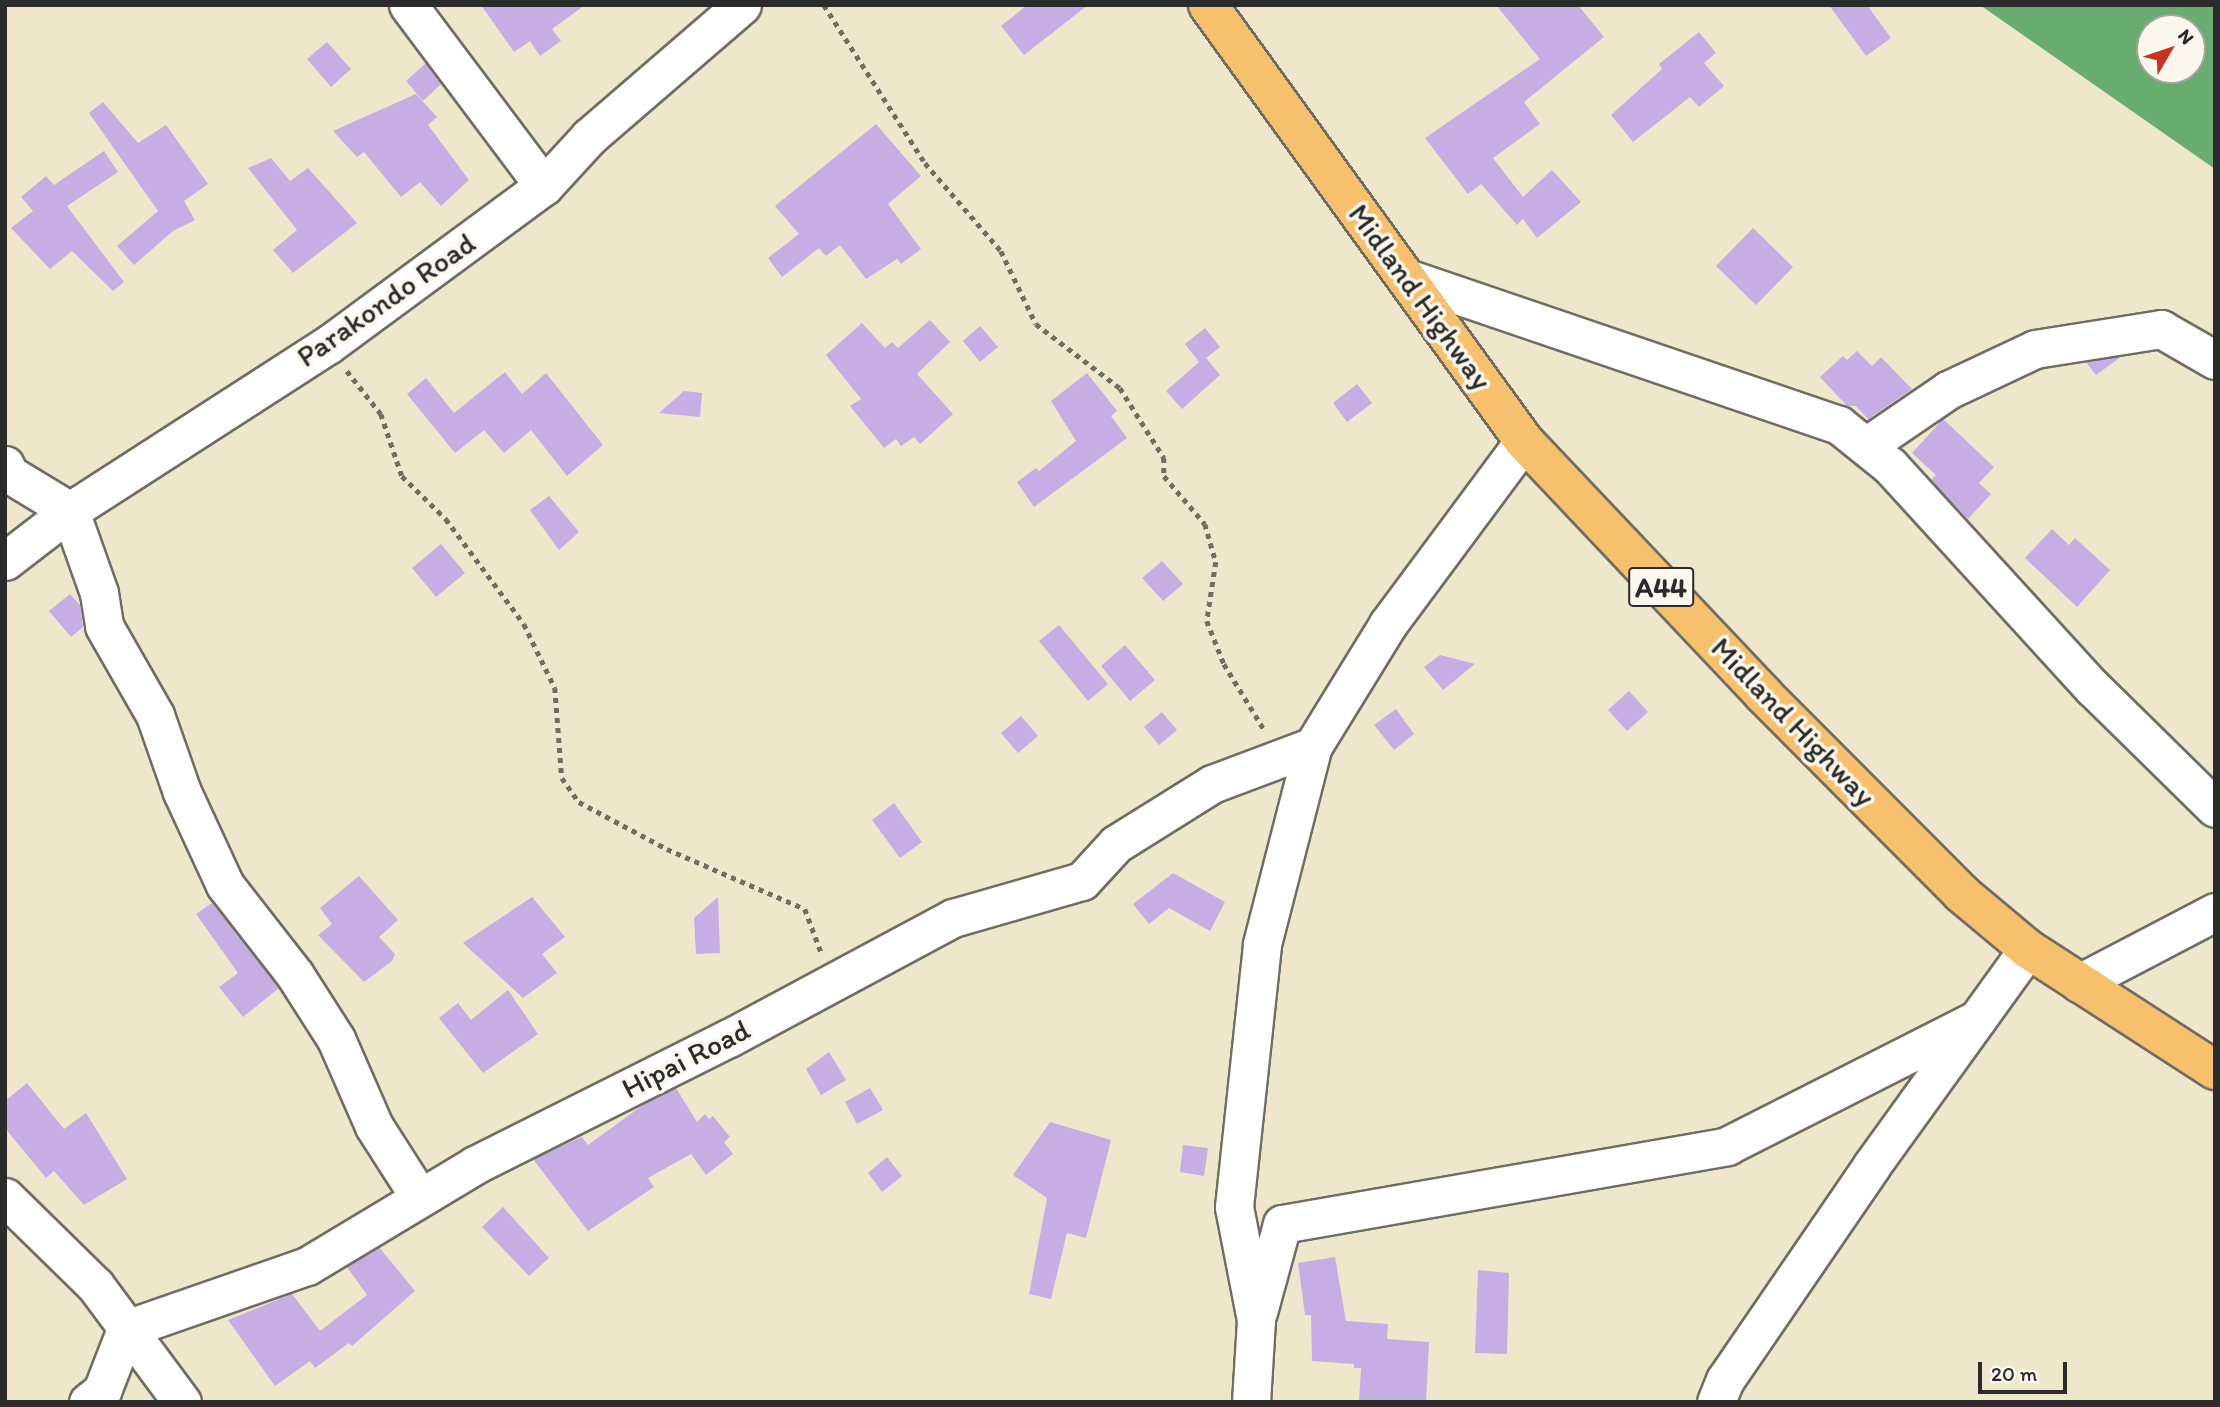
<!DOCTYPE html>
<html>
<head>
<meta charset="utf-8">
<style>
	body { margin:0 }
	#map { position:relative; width:2220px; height:1407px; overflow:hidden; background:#efe7cb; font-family:Itim,sans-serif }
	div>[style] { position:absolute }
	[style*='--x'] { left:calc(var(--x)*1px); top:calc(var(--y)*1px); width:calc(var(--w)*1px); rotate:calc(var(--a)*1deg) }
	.forest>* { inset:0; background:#68ac70 }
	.building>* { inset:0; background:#c6aee4 }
	.path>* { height:4.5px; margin-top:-2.25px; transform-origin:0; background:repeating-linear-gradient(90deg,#706d63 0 5px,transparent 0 10px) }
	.roads { filter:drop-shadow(2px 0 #706d63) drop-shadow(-2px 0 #706d63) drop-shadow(0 2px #706d63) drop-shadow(0 -2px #706d63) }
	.street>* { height:37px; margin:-18.5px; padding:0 18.5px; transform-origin:18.5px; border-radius:18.5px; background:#fff }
	.primary>* { height:38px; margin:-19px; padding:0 19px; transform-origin:19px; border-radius:19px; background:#f7c06c }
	span { translate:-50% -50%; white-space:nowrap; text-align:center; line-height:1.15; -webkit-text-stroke:7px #fbf7ec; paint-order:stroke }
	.shield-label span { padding:2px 5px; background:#fbf7ec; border:2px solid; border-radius:5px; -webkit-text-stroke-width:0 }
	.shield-label { font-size:28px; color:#2b2b2b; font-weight:700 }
	.street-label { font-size:30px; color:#2b2b2b }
	.frame { position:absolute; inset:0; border:7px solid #2b2b2b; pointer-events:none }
	.north { position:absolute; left:2136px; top:14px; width:70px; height:70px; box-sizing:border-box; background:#fbf7ec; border:2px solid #a8a59f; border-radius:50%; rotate:51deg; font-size:19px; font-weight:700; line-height:28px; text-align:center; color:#2b2b2b }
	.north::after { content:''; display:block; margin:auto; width:24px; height:32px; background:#c8321e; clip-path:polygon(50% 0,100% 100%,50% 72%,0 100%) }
	.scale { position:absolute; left:1978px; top:1362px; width:89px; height:32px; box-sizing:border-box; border:4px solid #2b2b2b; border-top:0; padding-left:9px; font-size:21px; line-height:24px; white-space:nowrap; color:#2b2b2b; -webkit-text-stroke:5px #fbf7ec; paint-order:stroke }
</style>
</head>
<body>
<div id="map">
	<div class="forest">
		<i style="clip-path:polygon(evenodd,1980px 5px,2215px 5px,2215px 169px,1980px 5px,2150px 28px,2192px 28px,2192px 70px,2150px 70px,2150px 28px)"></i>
	</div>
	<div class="building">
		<i style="clip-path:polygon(481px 5px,585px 5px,552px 29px,561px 41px,540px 56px,530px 41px,514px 52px)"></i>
		<i style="clip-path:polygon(1027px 5px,1088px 5px,1024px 55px,1001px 26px)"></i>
		<i style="clip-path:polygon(1496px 5px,1578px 5px,1604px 37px,1524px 102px,1540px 124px,1493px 158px,1523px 197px,1552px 170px,1581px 202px,1537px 238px,1523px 219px,1517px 225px,1481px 184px,1468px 194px,1425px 138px,1540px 59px)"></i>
		<i style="clip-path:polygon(1829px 5px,1867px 5px,1891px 38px,1866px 56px)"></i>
		<i style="clip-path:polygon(1699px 32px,1716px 53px,1704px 63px,1724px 86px,1699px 107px,1690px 97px,1633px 142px,1611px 115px,1662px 69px,1659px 64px)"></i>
		<i style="clip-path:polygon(327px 42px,351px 69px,331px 87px,307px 59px)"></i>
		<i style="clip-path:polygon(426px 63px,441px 84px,423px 101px,406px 81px)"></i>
		<i style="clip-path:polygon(416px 94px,437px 117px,428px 125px,469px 180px,441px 206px,420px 182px,401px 197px,364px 152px,357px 157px,333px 131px)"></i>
		<i style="clip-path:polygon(103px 102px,138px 143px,166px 125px,208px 184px,184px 201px,195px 220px,173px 231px,134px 265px,117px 246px,158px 211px,89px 113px)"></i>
		<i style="clip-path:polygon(876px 124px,921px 176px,888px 204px,921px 249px,901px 264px,897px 259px,866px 279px,840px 245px,826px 256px,819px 248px,782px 277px,768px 258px,799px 234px,775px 206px)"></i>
		<i style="clip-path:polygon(104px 151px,118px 172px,67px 206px,124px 282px,113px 291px,72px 251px,50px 269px,11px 228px,33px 211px,21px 197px,46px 176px,54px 185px)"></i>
		<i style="clip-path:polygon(271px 158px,290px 181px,308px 168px,357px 223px,293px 273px,273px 250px,297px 230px,248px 168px)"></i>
		<i style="clip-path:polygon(1753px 228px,1793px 267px,1756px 305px,1716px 266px)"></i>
		<i style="clip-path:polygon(930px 320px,950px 342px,917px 374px,953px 414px,920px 444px,914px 437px,901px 446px,896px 439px,884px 448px,850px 406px,861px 399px,826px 355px,862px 323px,885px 348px,892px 342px,898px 348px)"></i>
		<i style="clip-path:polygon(980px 326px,998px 347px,980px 362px,963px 341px)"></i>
		<i style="clip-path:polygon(1205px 328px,1220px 347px,1206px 358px,1220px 375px,1182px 409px,1166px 391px,1199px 362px,1185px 344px)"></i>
		<i style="clip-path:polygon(1857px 351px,1872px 366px,1881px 357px,1912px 389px,1868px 419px,1856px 406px,1847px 406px,1820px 377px,1843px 356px,1847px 360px)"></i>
		<i style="clip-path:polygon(2122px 356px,2096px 375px,2086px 362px)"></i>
		<i style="clip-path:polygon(505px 372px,522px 394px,546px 373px,603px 445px,567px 476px,531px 430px,504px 453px,484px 430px,455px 453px,407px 394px,426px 378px,454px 413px)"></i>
		<i style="clip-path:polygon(1087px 373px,1117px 411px,1111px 416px,1127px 438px,1034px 507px,1017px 482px,1036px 468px,1039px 471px,1076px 441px,1051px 401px)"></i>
		<i style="clip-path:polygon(1357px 384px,1372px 403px,1347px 422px,1333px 403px)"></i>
		<i style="clip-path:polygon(684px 391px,702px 393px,700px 417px,659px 413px)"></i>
		<i style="clip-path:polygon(1943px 419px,1994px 467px,1979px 483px,1991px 494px,1968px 519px,1931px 480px,1936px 475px,1912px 453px)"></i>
		<i style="clip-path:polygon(549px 496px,579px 532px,559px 550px,530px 510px)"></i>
		<i style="clip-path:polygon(2052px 529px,2069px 545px,2075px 538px,2110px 570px,2077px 607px,2025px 558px)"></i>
		<i style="clip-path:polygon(441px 544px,465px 573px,436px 597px,412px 568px)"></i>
		<i style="clip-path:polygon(1162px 561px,1183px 584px,1163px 601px,1142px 578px)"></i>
		<i style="clip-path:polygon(70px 594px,80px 605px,83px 627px,71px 637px,49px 611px)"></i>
		<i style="clip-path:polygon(1059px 625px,1108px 684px,1088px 701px,1039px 641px)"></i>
		<i style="clip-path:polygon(1125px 645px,1155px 680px,1130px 701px,1101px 666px)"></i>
		<i style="clip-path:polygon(1440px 655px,1475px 664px,1443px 690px,1424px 667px)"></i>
		<i style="clip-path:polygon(1629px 691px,1648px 712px,1627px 731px,1608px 710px)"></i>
		<i style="clip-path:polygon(1396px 709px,1414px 734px,1394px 750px,1374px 725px)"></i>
		<i style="clip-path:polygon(1162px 712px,1177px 730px,1159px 745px,1144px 727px)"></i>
		<i style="clip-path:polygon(1021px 716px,1038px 736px,1018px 753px,1001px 733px)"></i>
		<i style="clip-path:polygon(894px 803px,922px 842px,900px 858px,872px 820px)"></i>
		<i style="clip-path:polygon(1173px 873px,1225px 902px,1210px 931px,1169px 908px,1149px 924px,1133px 904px)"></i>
		<i style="clip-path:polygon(359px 876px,398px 920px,379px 937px,395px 954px,392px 961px,364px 982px,318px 935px,332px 924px,320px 908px)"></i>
		<i style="clip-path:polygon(532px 897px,565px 937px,542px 954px,557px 973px,523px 998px,463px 943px)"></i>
		<i style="clip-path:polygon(718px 897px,720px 953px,696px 954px,694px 918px)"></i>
		<i style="clip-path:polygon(212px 903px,279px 988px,243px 1017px,219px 987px,238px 973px,196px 914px)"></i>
		<i style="clip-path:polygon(508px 990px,538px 1034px,483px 1073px,439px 1018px,458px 1003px,471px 1020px)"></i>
		<i style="clip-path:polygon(829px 1052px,846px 1080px,821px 1095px,806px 1069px)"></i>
		<i style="clip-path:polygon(27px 1083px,64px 1129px,86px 1113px,127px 1179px,84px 1205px,54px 1171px,46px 1178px,5px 1128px,5px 1101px)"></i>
		<i style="clip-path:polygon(676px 1088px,697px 1122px,705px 1114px,709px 1119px,713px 1116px,730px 1137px,724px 1142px,733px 1154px,706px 1175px,691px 1154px,648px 1178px,654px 1187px,588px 1231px,533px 1159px,582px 1137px,588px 1145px,643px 1105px)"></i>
		<i style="clip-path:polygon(870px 1088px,883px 1110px,857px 1124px,845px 1102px)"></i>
		<i style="clip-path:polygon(1050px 1122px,1111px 1140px,1086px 1238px,1067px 1233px,1051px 1299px,1029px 1294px,1047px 1198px,1013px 1175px)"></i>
		<i style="clip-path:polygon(1183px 1145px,1208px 1148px,1204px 1176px,1180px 1172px)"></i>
		<i style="clip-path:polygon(887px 1157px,902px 1176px,882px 1192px,868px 1173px)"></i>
		<i style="clip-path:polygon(503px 1207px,549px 1258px,529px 1276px,482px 1227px)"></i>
		<i style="clip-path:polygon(379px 1247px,415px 1291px,352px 1346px,349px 1343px,315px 1368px,310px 1361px,275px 1386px,228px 1320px,292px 1294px,320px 1331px,367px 1295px,347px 1267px)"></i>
		<i style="clip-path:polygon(1335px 1257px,1346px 1321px,1388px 1324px,1387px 1339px,1429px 1342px,1426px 1402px,1359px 1402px,1361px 1368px,1354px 1368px,1354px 1364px,1312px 1361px,1311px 1315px,1305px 1315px,1298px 1263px)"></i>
		<i style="clip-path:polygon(1478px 1270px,1509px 1273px,1507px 1354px,1475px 1353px)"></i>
	</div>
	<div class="path">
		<i style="--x:824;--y:5;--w:188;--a:57.4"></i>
		<i style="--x:925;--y:163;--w:116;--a:49.2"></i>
		<i style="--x:1001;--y:251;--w:81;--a:64.4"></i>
		<i style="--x:1036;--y:324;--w:106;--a:37.3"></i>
		<i style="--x:1120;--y:388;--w:83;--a:57.8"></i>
		<i style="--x:1164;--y:458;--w:18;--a:90"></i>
		<i style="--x:1164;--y:476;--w:63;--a:49.5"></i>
		<i style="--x:1205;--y:524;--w:40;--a:74"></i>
		<i style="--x:1216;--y:562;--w:60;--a:98.7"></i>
		<i style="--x:1207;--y:621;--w:46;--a:68.4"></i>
		<i style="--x:1224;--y:664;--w:79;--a:58.5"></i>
		<i style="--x:347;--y:371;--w:55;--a:51.7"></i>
		<i style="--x:381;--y:414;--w:65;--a:71.3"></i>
		<i style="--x:402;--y:476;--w:62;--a:44.3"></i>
		<i style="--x:446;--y:519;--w:131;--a:53.4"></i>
		<i style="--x:524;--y:624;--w:71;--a:64.2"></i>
		<i style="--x:555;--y:688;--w:90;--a:85.6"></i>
		<i style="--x:562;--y:778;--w:29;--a:55"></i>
		<i style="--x:579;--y:802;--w:100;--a:28.1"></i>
		<i style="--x:667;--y:849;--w:150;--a:23.5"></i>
		<i style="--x:805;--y:909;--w:46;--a:69.6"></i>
	</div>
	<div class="roads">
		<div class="street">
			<i style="--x:408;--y:5;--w:226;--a:53.1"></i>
			<i style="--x:1410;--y:279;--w:453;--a:18.8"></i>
			<i style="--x:1839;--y:425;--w:65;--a:38.8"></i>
			<i style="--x:1890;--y:466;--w:301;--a:47.6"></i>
			<i style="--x:2093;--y:688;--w:171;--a:44.5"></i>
			<i style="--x:1866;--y:446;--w:99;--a:-34.3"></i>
			<i style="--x:1948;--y:390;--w:96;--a:-25.2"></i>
			<i style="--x:2035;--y:349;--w:128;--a:-9"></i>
			<i style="--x:2161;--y:329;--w:62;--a:29.9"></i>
			<i style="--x:5;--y:465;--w:10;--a:66"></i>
			<i style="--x:9;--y:474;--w:71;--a:31.2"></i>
			<i style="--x:70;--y:511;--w:87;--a:70.5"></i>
			<i style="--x:99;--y:593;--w:33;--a:81"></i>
			<i style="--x:104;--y:626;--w:103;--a:60.2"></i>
			<i style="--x:155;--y:715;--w:82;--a:70.7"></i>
			<i style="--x:182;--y:792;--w:102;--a:65.2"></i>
			<i style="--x:225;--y:885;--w:114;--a:52.1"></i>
			<i style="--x:295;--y:975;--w:76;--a:57.4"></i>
			<i style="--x:336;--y:1039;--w:95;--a:66.4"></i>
			<i style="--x:374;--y:1126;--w:85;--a:57.4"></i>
			<i style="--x:5;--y:561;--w:82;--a:-37.6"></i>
			<i style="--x:70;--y:511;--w:307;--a:-32.8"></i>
			<i style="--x:328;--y:345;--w:268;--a:-36.4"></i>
			<i style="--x:544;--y:186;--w:67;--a:-47.4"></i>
			<i style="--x:589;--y:137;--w:202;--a:-40.8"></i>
			<i style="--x:2079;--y:983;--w:153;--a:-27.6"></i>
			<i style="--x:5;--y:1197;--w:126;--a:44.4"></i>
			<i style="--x:95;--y:1285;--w:146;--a:53.4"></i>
			<i style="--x:1258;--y:1312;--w:91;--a:-74.7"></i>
			<i style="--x:1282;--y:1224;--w:452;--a:-9.9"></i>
			<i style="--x:1727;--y:1146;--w:280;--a:-26.9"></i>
			<i style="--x:88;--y:1402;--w:18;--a:-38"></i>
			<i style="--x:102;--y:1391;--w:66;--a:-68.8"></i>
			<i style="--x:126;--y:1329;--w:192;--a:-19.2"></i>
			<i style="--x:307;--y:1266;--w:196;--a:-31"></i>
			<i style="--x:475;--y:1165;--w:284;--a:-26.6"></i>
			<i style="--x:729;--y:1038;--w:254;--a:-28.2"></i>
			<i style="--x:953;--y:918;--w:134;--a:-16"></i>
			<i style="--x:1082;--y:881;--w:50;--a:-47.4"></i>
			<i style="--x:1116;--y:844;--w:113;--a:-32"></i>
			<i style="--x:1212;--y:784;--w:108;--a:-20.6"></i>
			<i style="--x:1251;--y:1402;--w:82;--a:-86.5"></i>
			<i style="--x:1256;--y:1320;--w:115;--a:-101"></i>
			<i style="--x:1234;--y:1207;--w:264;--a:-83.9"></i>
			<i style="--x:1262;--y:944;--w:204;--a:-75.6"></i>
			<i style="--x:1313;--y:746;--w:143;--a:-58.4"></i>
			<i style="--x:1388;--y:624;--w:228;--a:-53.4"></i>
			<i style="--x:1716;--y:1402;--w:24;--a:-68"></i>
			<i style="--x:1725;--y:1380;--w:260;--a:-55.6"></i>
			<i style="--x:1872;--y:1165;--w:266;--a:-54.2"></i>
		</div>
		<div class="primary">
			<i style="--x:1208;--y:5;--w:538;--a:54.07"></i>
			<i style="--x:1524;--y:441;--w:348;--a:46.6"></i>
			<i style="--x:1763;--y:694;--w:281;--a:45.1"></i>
			<i style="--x:1961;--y:893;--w:87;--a:39.9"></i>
			<i style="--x:2028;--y:949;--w:223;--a:32.9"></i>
		</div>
	</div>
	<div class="shield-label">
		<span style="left:1661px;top:587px">A44</span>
	</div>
	<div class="street-label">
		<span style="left:1420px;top:297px;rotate:54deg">Midland Highway</span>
		<span style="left:386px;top:300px;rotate:-35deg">Parakondo Road</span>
		<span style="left:1793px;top:722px;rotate:46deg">Midland Highway</span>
		<span style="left:686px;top:1059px;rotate:-27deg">Hipai Road</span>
	</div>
	<div class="frame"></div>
	<div class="north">N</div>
	<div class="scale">20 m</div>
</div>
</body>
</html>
